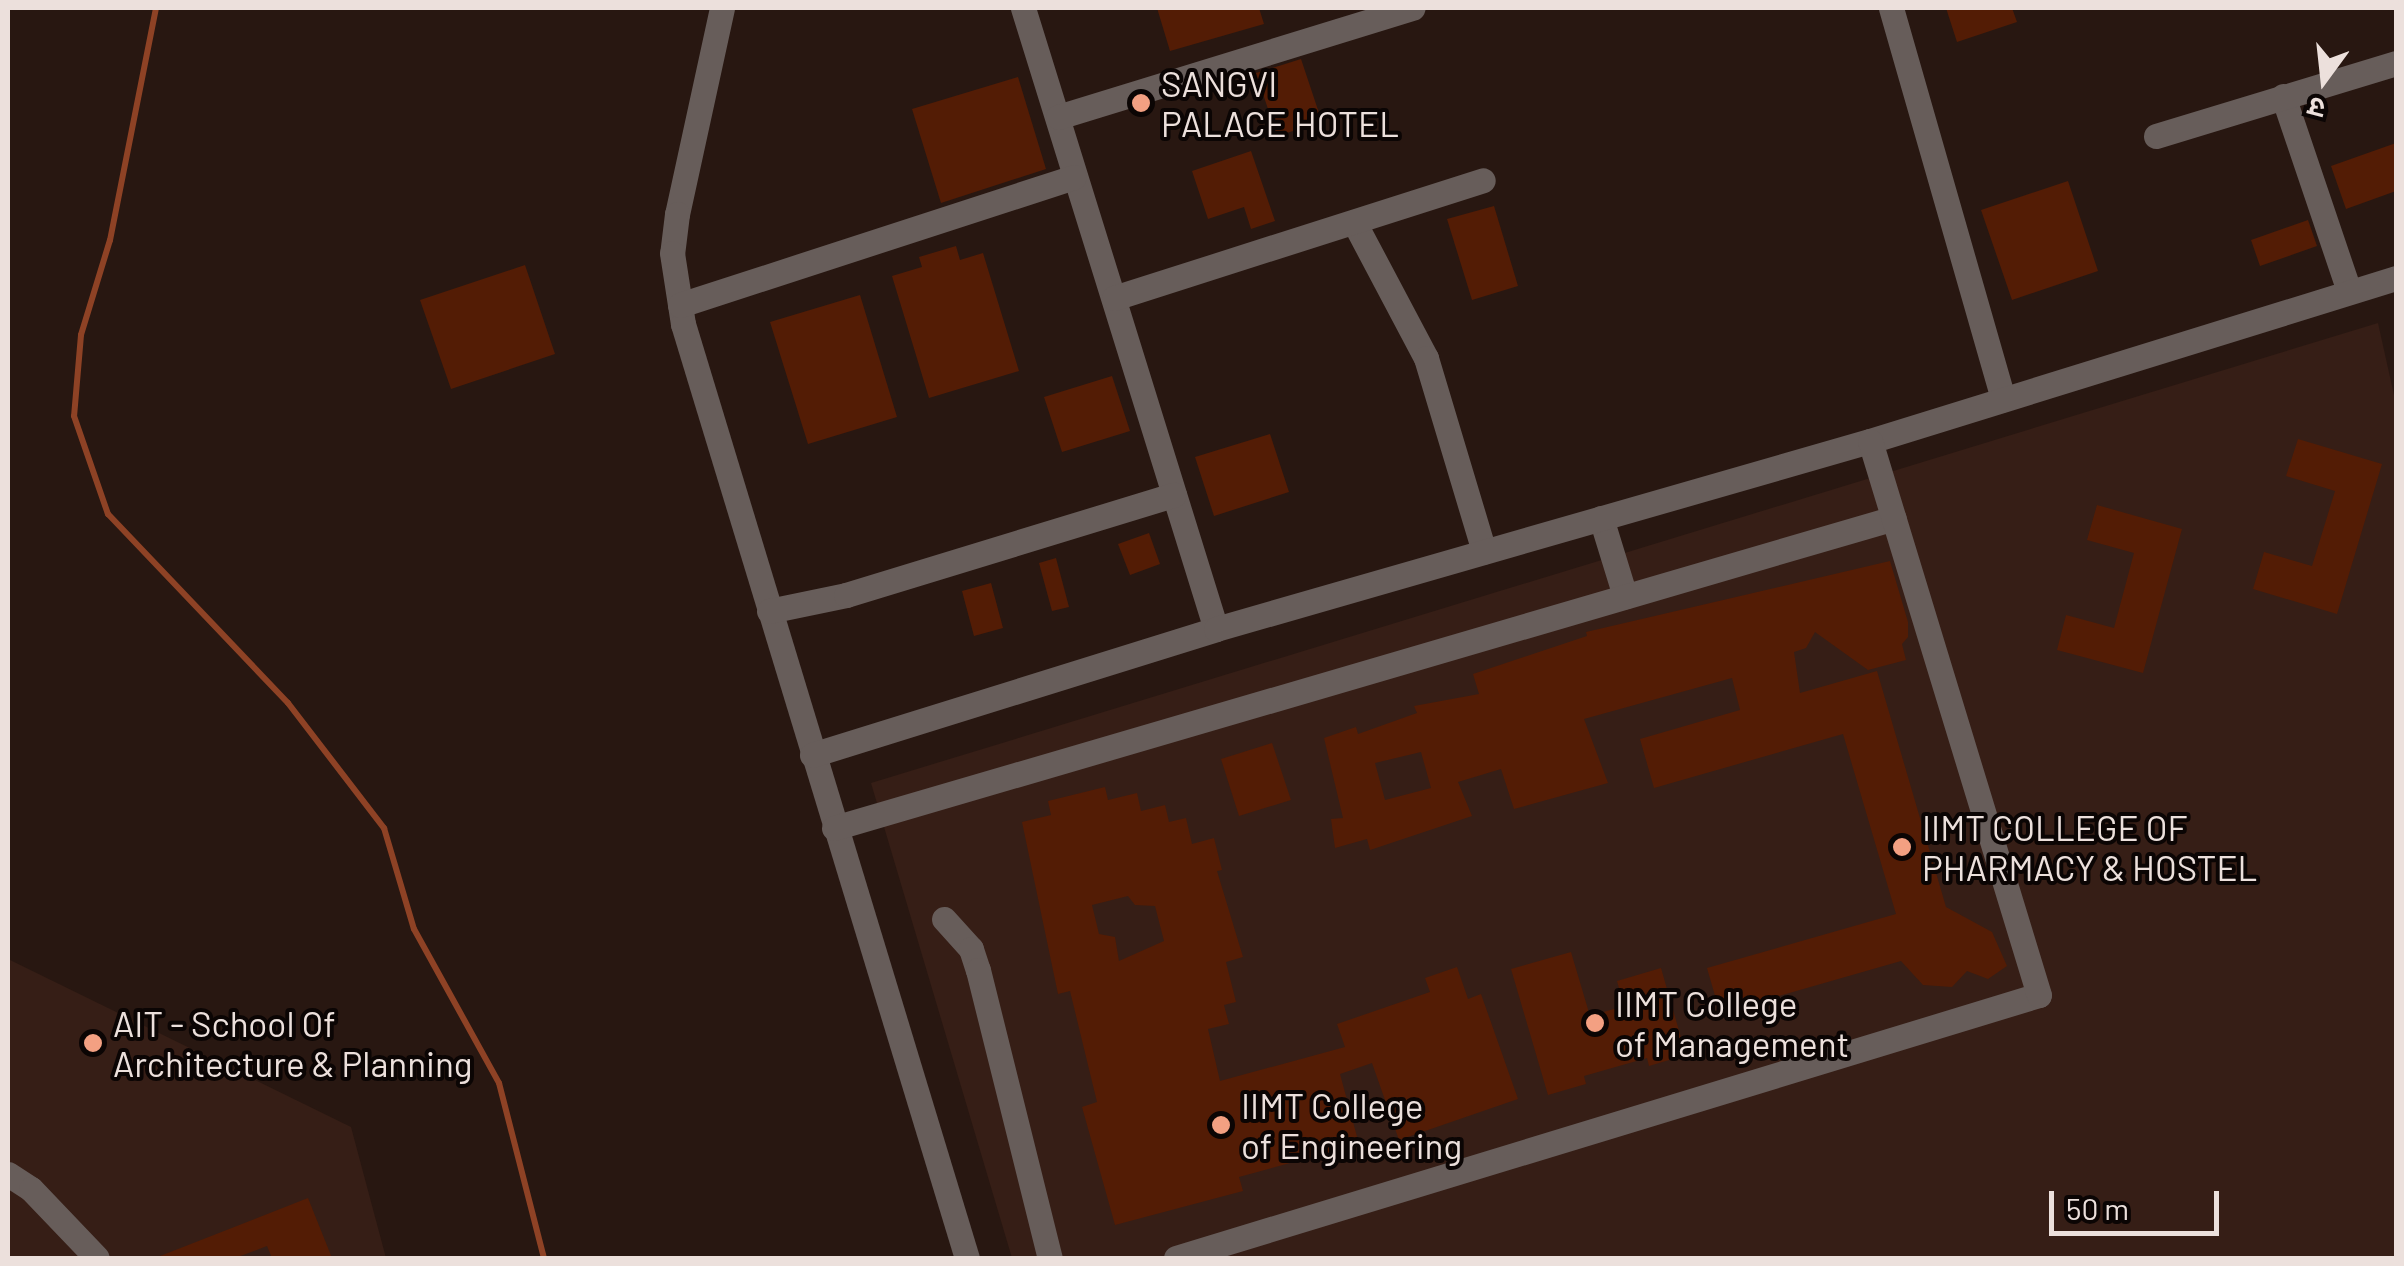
<!DOCTYPE html>
<html>
<head>
<meta charset="utf-8">
<style>
	body { margin:0 }
	#map { position:relative; width:2404px; height:1266px; overflow:hidden; background:#281711; font-family:Barlow,"Noto Sans Devanagari",sans-serif }
	div>[style] { position:absolute }
	[style*='--x'] { left:calc(var(--x)*1px); top:calc(var(--y)*1px); width:calc(var(--w)*1px); rotate:calc(var(--a)*1deg) }
	.built>* { inset:0; background:#361e16 }
	.stream>* { height:6px; margin:-3px; padding:0 3px; transform-origin:3px; border-radius:3px; background:#8e4225 }
	.building>* { inset:0; background:#531c05 }
	.minor>* { height:25px; margin:-12.5px; padding:0 12.5px; transform-origin:12.5px; border-radius:12.5px; background:#675d5a }
	.dots>* { width:28px; height:28px; translate:-50% -50%; box-sizing:border-box; border:5px solid #0b0504; border-radius:50% }
	span { translate:-50% -50%; white-space:nowrap; text-align:center; line-height:1.15; -webkit-text-stroke:8px #0b0504; paint-order:stroke }
	.poi-label { font-size:35px; color:#ece0dc }
	.left { translate:0 -50%; text-align:left }
	.frame { position:absolute; inset:0; border:10px solid #ece0dc; pointer-events:none }
	.north { position:absolute; left:2274px; top:30px; width:100px; height:100px; -webkit-text-stroke:8px #0b0504; paint-order:stroke; rotate:195deg; font-size:28px; font-weight:700; line-height:40px; text-align:center; color:#ece0dc }
	.north::after { content:''; display:block; margin:auto; width:35px; height:45px; background:#ece0dc; clip-path:polygon(50% 0,100% 100%,50% 72%,0 100%) }
	.scale { position:absolute; left:2049px; top:1191px; width:170px; height:45px; box-sizing:border-box; border:5px solid #ece0dc; border-top:0; padding-left:12px; font-size:30px; line-height:35px; white-space:nowrap; color:#ece0dc; -webkit-text-stroke:8px #0b0504; paint-order:stroke }
</style>
</head>
<body>
<div id="map">
	<div class="built">
		<i style="clip-path:polygon(2378px 323px,2396px 404px,2396px 1258px,1012px 1258px,871px 783px)"></i>
		<i style="clip-path:polygon(8px 959px,351px 1127px,386px 1258px,8px 1258px)"></i>
	</div>
	<div class="stream">
		<i style="--x:156;--y:8;--w:237;--a:101.2"></i>
		<i style="--x:110;--y:240;--w:99;--a:107"></i>
		<i style="--x:81;--y:335;--w:81;--a:94.9"></i>
		<i style="--x:74;--y:416;--w:104;--a:70.9"></i>
		<i style="--x:108;--y:514;--w:261;--a:46.4"></i>
		<i style="--x:288;--y:703;--w:158;--a:52.5"></i>
		<i style="--x:384;--y:828;--w:105;--a:73.5"></i>
		<i style="--x:414;--y:929;--w:176;--a:61.1"></i>
		<i style="--x:499;--y:1083;--w:181;--a:75.6"></i>
	</div>
	<div class="building">
		<i style="clip-path:polygon(1157px 8px,1259px 8px,1264px 24px,1170px 51px)"></i>
		<i style="clip-path:polygon(1946px 8px,2012px 8px,2017px 22px,1957px 42px)"></i>
		<i style="clip-path:polygon(1301px 59px,1322px 122px,1277px 136px,1256px 73px)"></i>
		<i style="clip-path:polygon(1018px 77px,1046px 169px,941px 203px,912px 109px)"></i>
		<i style="clip-path:polygon(2396px 143px,2396px 191px,2346px 209px,2331px 166px)"></i>
		<i style="clip-path:polygon(1251px 151px,1275px 221px,1251px 229px,1244px 207px,1208px 219px,1192px 171px)"></i>
		<i style="clip-path:polygon(2068px 181px,2098px 271px,2012px 300px,1981px 210px)"></i>
		<i style="clip-path:polygon(1494px 206px,1518px 286px,1472px 300px,1447px 219px)"></i>
		<i style="clip-path:polygon(2308px 220px,2317px 246px,2260px 266px,2251px 240px)"></i>
		<i style="clip-path:polygon(956px 246px,960px 260px,983px 253px,1019px 371px,929px 398px,892px 276px,922px 267px,919px 257px)"></i>
		<i style="clip-path:polygon(525px 265px,555px 354px,451px 389px,420px 300px)"></i>
		<i style="clip-path:polygon(860px 295px,897px 417px,808px 444px,770px 322px)"></i>
		<i style="clip-path:polygon(1112px 376px,1130px 431px,1062px 452px,1044px 397px)"></i>
		<i style="clip-path:polygon(1270px 434px,1289px 492px,1214px 516px,1195px 457px)"></i>
		<i style="clip-path:polygon(2298px 439px,2382px 464px,2337px 614px,2253px 589px,2264px 552px,2312px 566px,2335px 491px,2286px 476px)"></i>
		<i style="clip-path:polygon(2097px 505px,2182px 529px,2143px 673px,2057px 650px,2066px 615px,2114px 628px,2134px 553px,2087px 540px)"></i>
		<i style="clip-path:polygon(1149px 533px,1160px 564px,1130px 575px,1118px 544px)"></i>
		<i style="clip-path:polygon(1056px 558px,1069px 607px,1052px 611px,1039px 563px)"></i>
		<i style="clip-path:polygon(evenodd,1890px 561px,1908px 622px,1908px 637px,1902px 644px,1906px 660px,1868px 670px,1815px 632px,1806px 648px,1794px 652px,1800px 693px,1877px 671px,1946px 907px,1992px 932px,2007px 966px,1988px 979px,1967px 971px,1952px 987px,1923px 985px,1901px 961px,1720px 1013px,1707px 968px,1896px 914px,1843px 734px,1654px 788px,1640px 739px,1740px 710px,1732px 678px,1584px 719px,1608px 783px,1514px 809px,1501px 769px,1458px 782px,1472px 816px,1370px 850px,1367px 839px,1335px 848px,1331px 819px,1343px 818px,1324px 738px,1356px 727px,1358px 734px,1417px 713px,1414px 706px,1479px 694px,1473px 674px,1587px 636px,1586px 632px,1890px 561px,1421px 752px,1431px 788px,1385px 800px,1375px 763px,1421px 752px)"></i>
		<i style="clip-path:polygon(991px 583px,1003px 628px,974px 636px,962px 591px)"></i>
		<i style="clip-path:polygon(1272px 743px,1291px 800px,1239px 816px,1221px 759px)"></i>
		<i style="clip-path:polygon(evenodd,1105px 787px,1108px 800px,1137px 793px,1141px 811px,1165px 805px,1169px 822px,1186px 818px,1192px 844px,1214px 838px,1222px 870px,1217px 871px,1243px 957px,1226px 962px,1236px 1002px,1224px 1005px,1229px 1024px,1208px 1029px,1220px 1081px,1345px 1047px,1337px 1024px,1430px 992px,1425px 978px,1457px 967px,1468px 999px,1481px 994px,1518px 1099px,1399px 1140px,1372px 1063px,1340px 1074px,1359px 1144px,1239px 1177px,1243px 1191px,1115px 1225px,1082px 1107px,1097px 1102px,1070px 991px,1058px 994px,1022px 822px,1051px 815px,1048px 801px,1105px 787px,1128px 896px,1135px 905px,1155px 906px,1164px 941px,1119px 961px,1115px 937px,1099px 934px,1092px 905px,1128px 896px)"></i>
		<i style="clip-path:polygon(1571px 952px,1590px 1016px,1624px 1006px,1617px 981px,1661px 968px,1686px 1055px,1649px 1066px,1647px 1058px,1584px 1076px,1586px 1084px,1548px 1095px,1511px 969px)"></i>
		<i style="clip-path:polygon(308px 1198px,332px 1258px,272px 1258px,267px 1246px,235px 1258px,155px 1258px)"></i>
	</div>
	<div class="minor">
		<i style="--x:722;--y:8;--w:211;--a:102.3"></i>
		<i style="--x:677;--y:214;--w:39;--a:97"></i>
		<i style="--x:672;--y:253;--w:72;--a:81.2"></i>
		<i style="--x:683;--y:324;--w:976;--a:73.09"></i>
		<i style="--x:1023;--y:8;--w:650;--a:72.74"></i>
		<i style="--x:1891;--y:8;--w:407;--a:74"></i>
		<i style="--x:2283;--y:96;--w:206;--a:71.3"></i>
		<i style="--x:1058;--y:117;--w:371;--a:-17.1"></i>
		<i style="--x:2156;--y:136;--w:251;--a:-16.9"></i>
		<i style="--x:1354;--y:222;--w:154;--a:62.1"></i>
		<i style="--x:1426;--y:358;--w:202;--a:73.3"></i>
		<i style="--x:1114;--y:298;--w:387;--a:-17.7"></i>
		<i style="--x:680;--y:305;--w:414;--a:-18"></i>
		<i style="--x:1601;--y:518;--w:82;--a:72.9"></i>
		<i style="--x:769;--y:611;--w:79;--a:-11.7"></i>
		<i style="--x:846;--y:595;--w:343;--a:-17"></i>
		<i style="--x:812;--y:755;--w:423;--a:-17.3"></i>
		<i style="--x:1216;--y:629;--w:680;--a:-16.04"></i>
		<i style="--x:1870;--y:441;--w:551;--a:-17.22"></i>
		<i style="--x:834;--y:828;--w:1104;--a:-16.3"></i>
		<i style="--x:944;--y:919;--w:40;--a:48"></i>
		<i style="--x:971;--y:949;--w:22;--a:72"></i>
		<i style="--x:978;--y:970;--w:297;--a:76"></i>
		<i style="--x:8;--y:1174;--w:27;--a:33"></i>
		<i style="--x:31;--y:1189;--w:95;--a:46.3"></i>
		<i style="--x:1176;--y:1258;--w:902;--a:-16.95"></i>
		<i style="--x:2039;--y:995;--w:579;--a:-106.96"></i>
	</div>
	<div class="dots">
		<i style="left:1141px;top:103px;background:#f3a082"></i>
		<i style="left:1902px;top:847px;background:#f3a082"></i>
		<i style="left:1595px;top:1023px;background:#f3a082"></i>
		<i style="left:93px;top:1043px;background:#f3a082"></i>
		<i style="left:1221px;top:1125px;background:#f3a082"></i>
	</div>
	<div class="poi-label">
		<span class="left" style="left:1161px;top:103px">SANGVI<br>PALACE HOTEL</span>
		<span class="left" style="left:1922px;top:847px">IIMT COLLEGE OF<br>PHARMACY &amp; HOSTEL</span>
		<span class="left" style="left:1615px;top:1023px">IIMT College<br>of Management</span>
		<span class="left" style="left:113px;top:1043px">AIT - School Of<br>Architecture &amp; Planning</span>
		<span class="left" style="left:1241px;top:1125px">IIMT College<br>of Engineering</span>
	</div>
	<div class="frame"></div>
	<div class="north">उ</div>
	<div class="scale">50 m</div>
</div>
</body>
</html>
